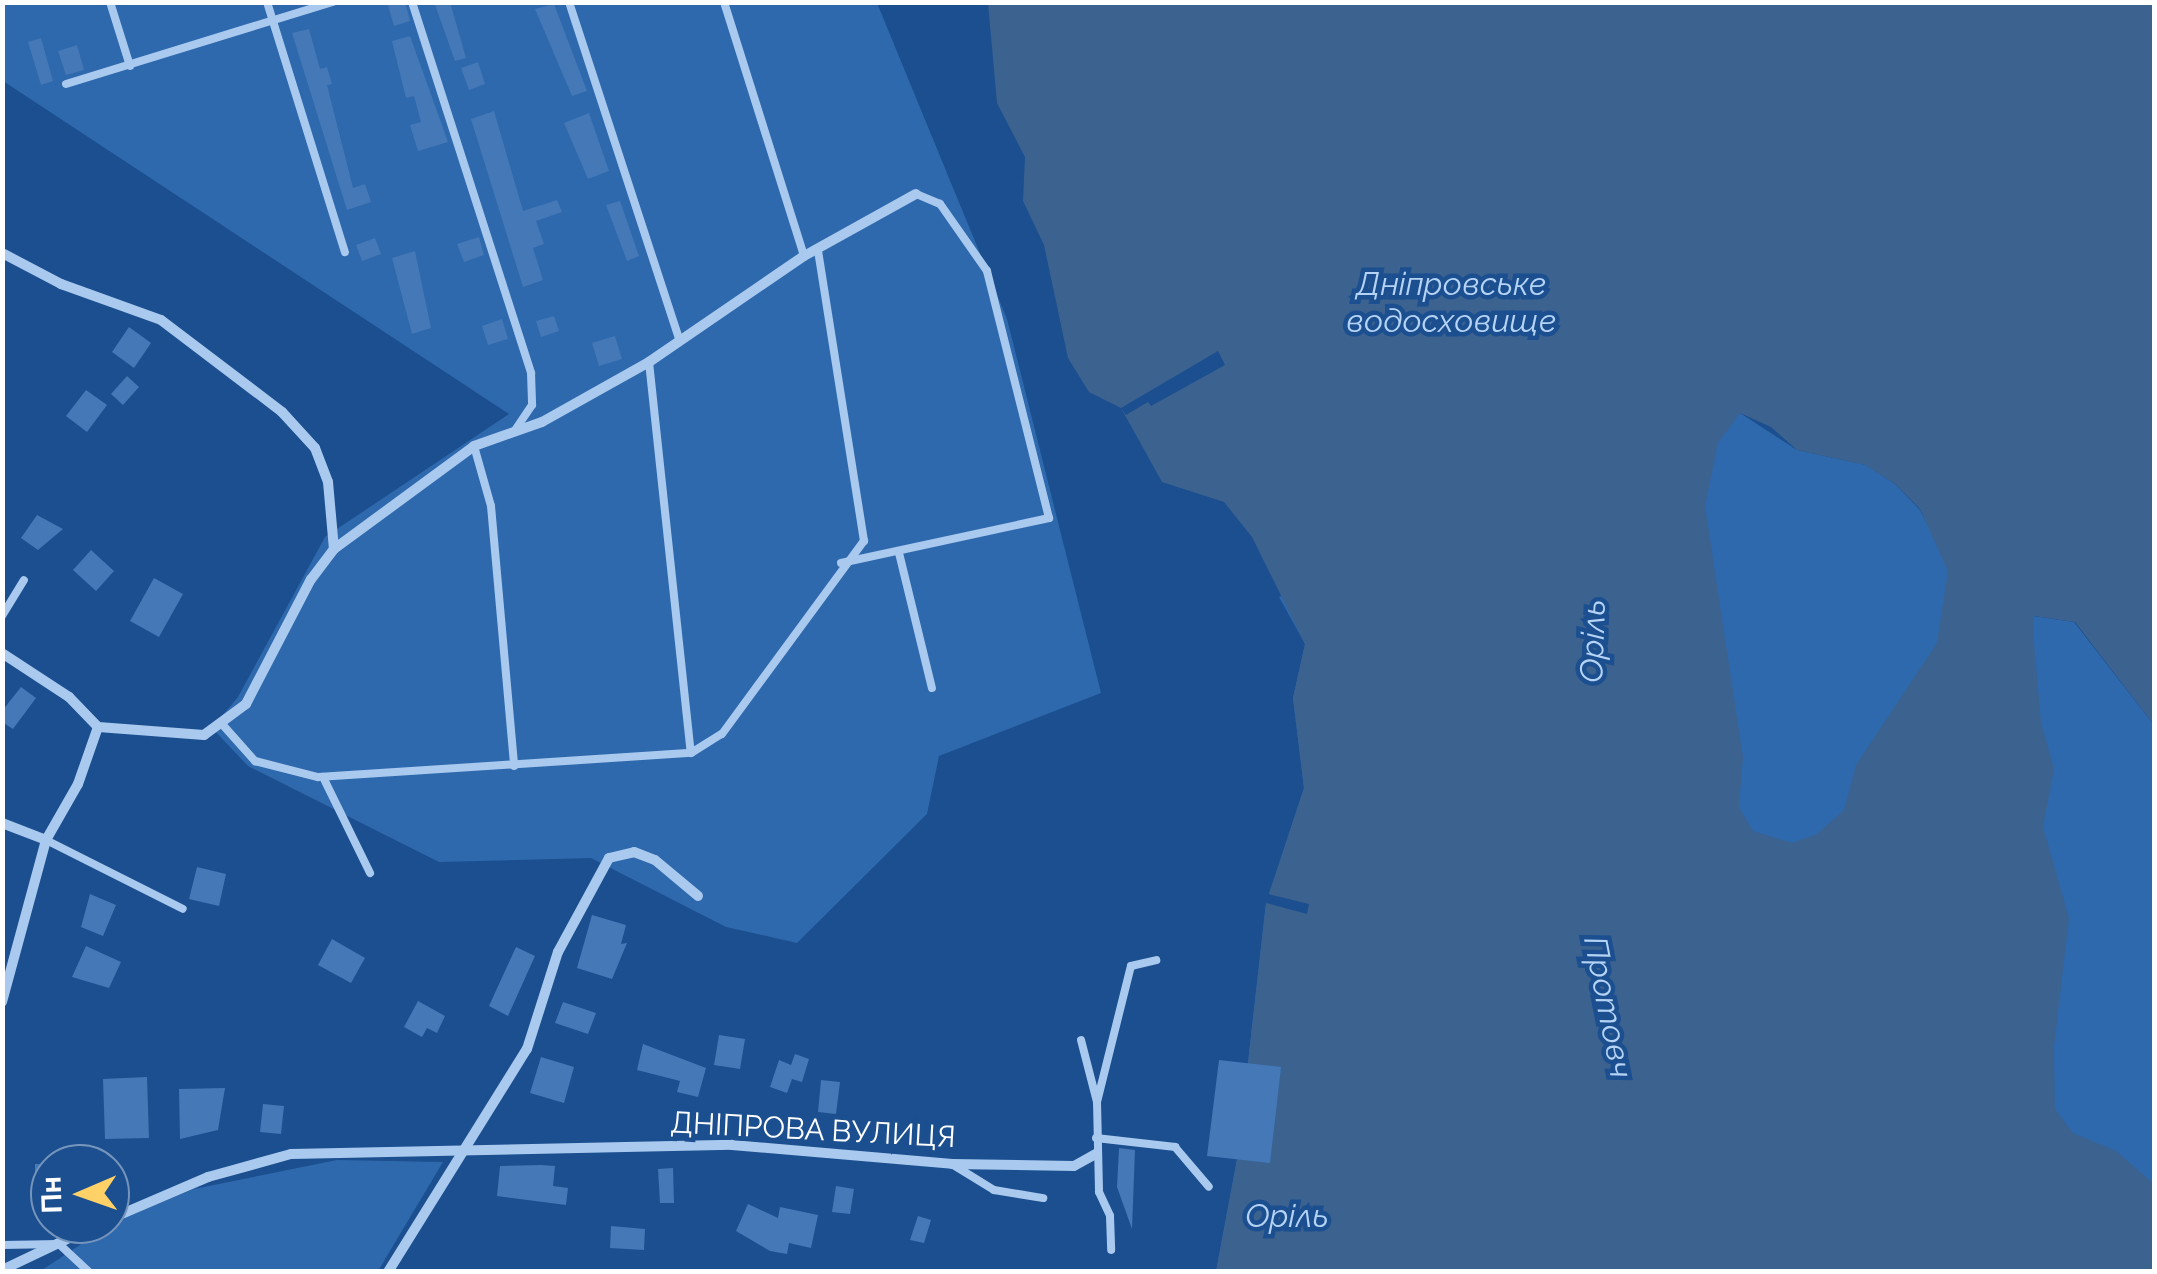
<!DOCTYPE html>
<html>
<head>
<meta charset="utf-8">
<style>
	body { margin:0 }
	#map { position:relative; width:2157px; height:1274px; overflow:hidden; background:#1b4f8f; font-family:Raleway,sans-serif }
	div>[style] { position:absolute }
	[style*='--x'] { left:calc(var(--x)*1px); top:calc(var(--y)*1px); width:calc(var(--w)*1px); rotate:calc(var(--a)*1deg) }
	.green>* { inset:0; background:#2e69ad }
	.water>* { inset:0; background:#3c6290 }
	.pier>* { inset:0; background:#1b4f8f }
	.building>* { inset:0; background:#4478b7 }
	.service>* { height:8px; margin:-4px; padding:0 4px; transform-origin:4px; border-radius:4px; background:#a9c9ee }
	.minor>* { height:10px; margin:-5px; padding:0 5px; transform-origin:5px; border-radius:5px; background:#a9c9ee }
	span { translate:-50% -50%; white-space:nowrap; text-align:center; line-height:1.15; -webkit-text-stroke:9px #1b4f8f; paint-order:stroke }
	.street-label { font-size:30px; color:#fff }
	.water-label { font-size:32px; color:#b5d3f5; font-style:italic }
	.frame { position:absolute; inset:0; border:5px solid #fff; pointer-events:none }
	.north { position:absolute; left:30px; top:1144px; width:100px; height:100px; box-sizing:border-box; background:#1b4f8f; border:2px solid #7695bc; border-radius:50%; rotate:268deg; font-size:28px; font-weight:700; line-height:40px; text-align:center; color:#fff }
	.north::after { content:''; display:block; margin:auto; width:35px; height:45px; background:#ffd166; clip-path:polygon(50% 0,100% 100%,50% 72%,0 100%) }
</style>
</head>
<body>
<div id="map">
	<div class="green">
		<i style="clip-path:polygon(2px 3px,877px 3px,1007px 319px,1101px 693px,939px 756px,927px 814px,797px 943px,726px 927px,591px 858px,439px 862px,248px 766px,212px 728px,238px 697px,325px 537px,509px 414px,3px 81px)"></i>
		<i style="clip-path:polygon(1740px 413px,1797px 450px,1866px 465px,1895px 484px,1920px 510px,1936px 541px,2033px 616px,2074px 622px,2154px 725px,2154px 1271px,1216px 1272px,1237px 1159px,1266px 903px,1304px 788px,1293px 698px,1305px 644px,1279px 597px)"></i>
		<i style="clip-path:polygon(337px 1160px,443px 1162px,378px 1271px,39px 1272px,116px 1221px,194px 1189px)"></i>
	</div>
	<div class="water">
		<i style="clip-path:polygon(evenodd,988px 3px,2154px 3px,2154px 725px,2075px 622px,2034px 616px,2033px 631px,2041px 722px,2054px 769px,2043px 827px,2069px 918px,2054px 1047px,2055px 1109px,2073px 1133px,2116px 1151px,2154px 1184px,2154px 1271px,1216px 1271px,1237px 1159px,1270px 1163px,1281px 1068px,1248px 1063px,1266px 903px,1304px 788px,1293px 698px,1305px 644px,1252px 537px,1224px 502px,1162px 482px,1121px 408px,1089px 392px,1068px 358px,1044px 245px,1023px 201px,1025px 157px,997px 103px,988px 3px,1740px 413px,1771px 427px,1797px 450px,1865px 465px,1895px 484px,1920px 509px,1948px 571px,1937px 643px,1856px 765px,1844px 810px,1817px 834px,1792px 843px,1753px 831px,1739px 807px,1743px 757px,1705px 506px,1718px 443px,1740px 413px)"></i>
	</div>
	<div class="pier">
		<i style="clip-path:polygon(1218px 351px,1225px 365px,1151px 406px,1148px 402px,1126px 415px,1121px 408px)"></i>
		<i style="clip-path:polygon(1268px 894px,1309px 904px,1307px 914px,1266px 903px)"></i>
	</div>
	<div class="building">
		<i style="clip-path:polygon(387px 2px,405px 2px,410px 21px,394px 26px)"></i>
		<i style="clip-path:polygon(434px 2px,450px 2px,466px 58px,455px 61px)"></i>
		<i style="clip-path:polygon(554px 4px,587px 91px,572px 96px,535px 9px)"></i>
		<i style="clip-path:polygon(309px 29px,320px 69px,327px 67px,332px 84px,327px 85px,353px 188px,365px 184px,371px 202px,347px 210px,292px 33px)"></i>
		<i style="clip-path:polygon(410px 36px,448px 142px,418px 151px,410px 125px,421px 122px,414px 96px,406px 98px,392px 41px)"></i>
		<i style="clip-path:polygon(41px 38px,53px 81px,41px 85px,28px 42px)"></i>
		<i style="clip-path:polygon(77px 45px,84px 70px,66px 75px,58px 51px)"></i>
		<i style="clip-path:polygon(478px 62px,485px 84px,469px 90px,461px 68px)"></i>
		<i style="clip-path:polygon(494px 111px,523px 211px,557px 200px,562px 212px,536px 221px,544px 244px,533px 248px,543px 280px,523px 287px,471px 119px)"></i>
		<i style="clip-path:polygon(589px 113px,609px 171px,588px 179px,564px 123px)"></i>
		<i style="clip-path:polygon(620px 201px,639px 256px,627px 261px,606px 205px)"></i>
		<i style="clip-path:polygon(479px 237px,484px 255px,464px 262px,457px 244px)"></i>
		<i style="clip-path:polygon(375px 238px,381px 254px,362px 261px,356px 245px)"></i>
		<i style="clip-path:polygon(415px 251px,431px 328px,412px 334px,392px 258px)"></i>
		<i style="clip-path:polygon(554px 316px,559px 331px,541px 337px,536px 321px)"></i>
		<i style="clip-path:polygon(502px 319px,508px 339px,488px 345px,482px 326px)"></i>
		<i style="clip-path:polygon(129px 327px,151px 343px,134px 368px,112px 352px)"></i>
		<i style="clip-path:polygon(615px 336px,622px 359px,599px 366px,592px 343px)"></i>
		<i style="clip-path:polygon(127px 376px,139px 387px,123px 405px,111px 394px)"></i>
		<i style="clip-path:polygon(86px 390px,107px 405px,87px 432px,66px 416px)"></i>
		<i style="clip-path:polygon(37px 515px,63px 529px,38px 550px,21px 538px)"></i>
		<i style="clip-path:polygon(91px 550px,114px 571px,96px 591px,73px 570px)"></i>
		<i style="clip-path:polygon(154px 578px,183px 594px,159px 637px,130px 621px)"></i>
		<i style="clip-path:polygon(21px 687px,36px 698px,13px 729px,2px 722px,2px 711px)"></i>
		<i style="clip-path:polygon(197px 867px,226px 874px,219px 906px,189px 899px)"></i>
		<i style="clip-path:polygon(90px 894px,116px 905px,103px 936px,81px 927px)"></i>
		<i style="clip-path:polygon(592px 915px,626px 925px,621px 944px,627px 943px,612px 979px,577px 968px)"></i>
		<i style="clip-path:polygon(332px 939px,365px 958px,351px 983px,318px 965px)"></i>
		<i style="clip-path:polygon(86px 946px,121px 962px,109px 988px,72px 977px)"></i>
		<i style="clip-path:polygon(516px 947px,535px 956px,508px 1016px,489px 1006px)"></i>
		<i style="clip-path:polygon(418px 1001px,445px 1016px,437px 1033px,427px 1028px,422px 1037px,404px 1027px)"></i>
		<i style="clip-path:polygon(563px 1002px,596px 1013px,588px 1034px,555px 1023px)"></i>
		<i style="clip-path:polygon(719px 1035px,745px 1039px,740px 1069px,714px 1065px)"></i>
		<i style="clip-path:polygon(643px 1044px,706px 1068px,698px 1097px,677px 1092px,680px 1081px,637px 1070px)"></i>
		<i style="clip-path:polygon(795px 1054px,809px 1059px,802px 1082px,792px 1079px,787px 1093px,770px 1087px,779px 1060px,791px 1065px)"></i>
		<i style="clip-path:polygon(541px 1057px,574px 1067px,564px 1103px,530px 1093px)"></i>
		<i style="clip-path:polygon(1219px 1060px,1281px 1067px,1270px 1163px,1207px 1156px)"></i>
		<i style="clip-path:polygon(147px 1077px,149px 1138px,105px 1139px,103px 1079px)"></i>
		<i style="clip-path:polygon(821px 1080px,840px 1082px,836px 1114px,818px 1112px)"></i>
		<i style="clip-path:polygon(225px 1088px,218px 1130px,180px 1139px,179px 1089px)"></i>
		<i style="clip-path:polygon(263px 1104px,284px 1106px,281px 1134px,260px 1132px)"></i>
		<i style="clip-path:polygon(1119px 1148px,1135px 1150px,1132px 1229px,1117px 1187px)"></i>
		<i style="clip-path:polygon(35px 1164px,50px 1164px,50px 1195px,35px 1195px)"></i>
		<i style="clip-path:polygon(541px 1165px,555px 1166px,553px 1186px,568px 1188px,566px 1205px,497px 1196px,500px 1166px)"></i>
		<i style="clip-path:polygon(673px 1168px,674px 1203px,660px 1203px,658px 1169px)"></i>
		<i style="clip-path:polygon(836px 1186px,854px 1189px,850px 1214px,832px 1212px)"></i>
		<i style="clip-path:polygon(748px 1204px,778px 1218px,780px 1207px,818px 1215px,811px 1248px,789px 1243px,787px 1254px,770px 1251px,736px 1231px)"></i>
		<i style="clip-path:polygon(918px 1216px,931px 1220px,924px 1243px,910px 1240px)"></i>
		<i style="clip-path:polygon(611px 1226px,645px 1229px,644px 1250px,610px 1248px)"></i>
	</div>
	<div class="service">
		<i style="--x:110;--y:2;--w:67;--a:72.6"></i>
		<i style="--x:267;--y:2;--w:262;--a:72.7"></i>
		<i style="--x:412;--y:2;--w:390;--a:72.2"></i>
		<i style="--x:531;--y:373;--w:32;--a:88"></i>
		<i style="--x:532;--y:405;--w:30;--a:124"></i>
		<i style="--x:569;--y:2;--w:354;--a:71.9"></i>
		<i style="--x:724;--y:2;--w:266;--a:72.5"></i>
		<i style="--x:66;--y:84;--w:279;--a:-17.1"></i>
		<i style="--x:649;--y:362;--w:393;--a:83.9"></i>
		<i style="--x:474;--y:446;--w:62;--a:74.2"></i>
		<i style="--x:491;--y:506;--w:261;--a:84.9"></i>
		<i style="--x:899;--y:553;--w:139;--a:76.3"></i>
		<i style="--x:841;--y:563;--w:213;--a:-12.2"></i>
		<i style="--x:1049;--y:518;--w:255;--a:-104.1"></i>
		<i style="--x:987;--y:271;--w:82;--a:-125"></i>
		<i style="--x:940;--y:204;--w:26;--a:-157"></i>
		<i style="--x:2;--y:616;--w:42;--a:-58.6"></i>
		<i style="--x:222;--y:724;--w:50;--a:48.3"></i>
		<i style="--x:255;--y:761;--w:65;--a:14.3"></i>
		<i style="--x:318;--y:777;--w:374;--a:-3.7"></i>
		<i style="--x:691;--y:753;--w:36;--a:-32"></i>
		<i style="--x:722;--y:734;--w:240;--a:-53.7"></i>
		<i style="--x:864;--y:541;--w:296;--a:-99"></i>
		<i style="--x:323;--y:777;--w:107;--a:63.9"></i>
		<i style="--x:46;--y:840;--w:153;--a:26.7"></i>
		<i style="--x:1081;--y:1040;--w:64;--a:75.5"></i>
		<i style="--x:1097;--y:1102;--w:90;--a:88.7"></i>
		<i style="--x:1099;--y:1192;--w:26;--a:65"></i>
		<i style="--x:1110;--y:1216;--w:34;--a:88"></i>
		<i style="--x:1097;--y:1102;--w:140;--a:-76"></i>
		<i style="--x:1131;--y:966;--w:26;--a:-13"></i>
		<i style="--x:1096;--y:1138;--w:80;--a:6.5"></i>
		<i style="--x:1175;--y:1147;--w:52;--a:49.6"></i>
		<i style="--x:955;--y:1166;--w:46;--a:31.6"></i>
		<i style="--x:994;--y:1190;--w:50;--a:9.3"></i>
		<i style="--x:2;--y:1245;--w:57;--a:-1"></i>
		<i style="--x:59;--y:1244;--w:41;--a:43"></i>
	</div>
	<div class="minor">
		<i style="--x:2;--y:253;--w:67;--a:27.7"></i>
		<i style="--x:61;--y:284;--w:106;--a:19.8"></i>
		<i style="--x:161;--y:320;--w:152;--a:37.2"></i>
		<i style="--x:282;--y:412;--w:49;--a:47.5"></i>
		<i style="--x:315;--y:448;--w:36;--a:69"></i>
		<i style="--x:328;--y:482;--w:67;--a:84.9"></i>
		<i style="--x:334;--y:549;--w:38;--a:127"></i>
		<i style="--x:311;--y:579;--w:141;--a:117.5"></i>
		<i style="--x:246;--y:704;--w:52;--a:143.6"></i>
		<i style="--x:204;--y:735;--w:106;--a:-175.7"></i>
		<i style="--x:98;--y:727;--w:42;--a:-134"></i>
		<i style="--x:69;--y:697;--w:80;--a:-146.7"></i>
		<i style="--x:334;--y:549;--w:174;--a:-36.3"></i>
		<i style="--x:474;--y:446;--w:72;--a:-19.4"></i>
		<i style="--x:542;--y:422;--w:123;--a:-29.3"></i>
		<i style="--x:649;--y:362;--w:188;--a:-34.4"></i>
		<i style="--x:804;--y:256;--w:128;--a:-29"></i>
		<i style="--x:2;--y:823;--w:47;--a:21.1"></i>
		<i style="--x:2;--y:1002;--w:168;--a:-74.8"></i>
		<i style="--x:46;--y:840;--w:64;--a:-60.3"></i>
		<i style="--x:78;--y:784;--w:60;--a:-70.7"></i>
		<i style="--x:110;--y:1219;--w:107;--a:-23.2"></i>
		<i style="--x:208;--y:1177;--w:86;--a:-15.5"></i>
		<i style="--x:291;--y:1154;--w:441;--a:-1.2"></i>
		<i style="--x:732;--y:1145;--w:221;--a:4.9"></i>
		<i style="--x:952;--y:1164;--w:122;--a:0.9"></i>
		<i style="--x:1074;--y:1166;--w:25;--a:-29"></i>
		<i style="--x:2;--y:1270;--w:107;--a:-25.4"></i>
		<i style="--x:388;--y:1272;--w:263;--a:-58.1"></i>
		<i style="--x:527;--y:1049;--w:102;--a:-72.3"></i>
		<i style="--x:558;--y:952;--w:107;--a:-61.5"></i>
		<i style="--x:609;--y:858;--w:26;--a:-13"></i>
		<i style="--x:634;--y:852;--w:22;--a:21"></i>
		<i style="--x:655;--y:860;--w:56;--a:39.9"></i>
	</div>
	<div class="street-label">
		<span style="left:813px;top:1130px;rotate:3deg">ДНІПРОВА ВУЛИЦЯ</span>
	</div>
	<div class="water-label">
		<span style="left:1451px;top:303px">Дніпровське<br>водосховище</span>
		<span style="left:1593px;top:641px;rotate:-88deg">Оріль</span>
		<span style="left:1608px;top:1007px;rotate:79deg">Протовч</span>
		<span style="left:1287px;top:1216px">Орiль</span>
	</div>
	<div class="frame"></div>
	<div class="north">Пн</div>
</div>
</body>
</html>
